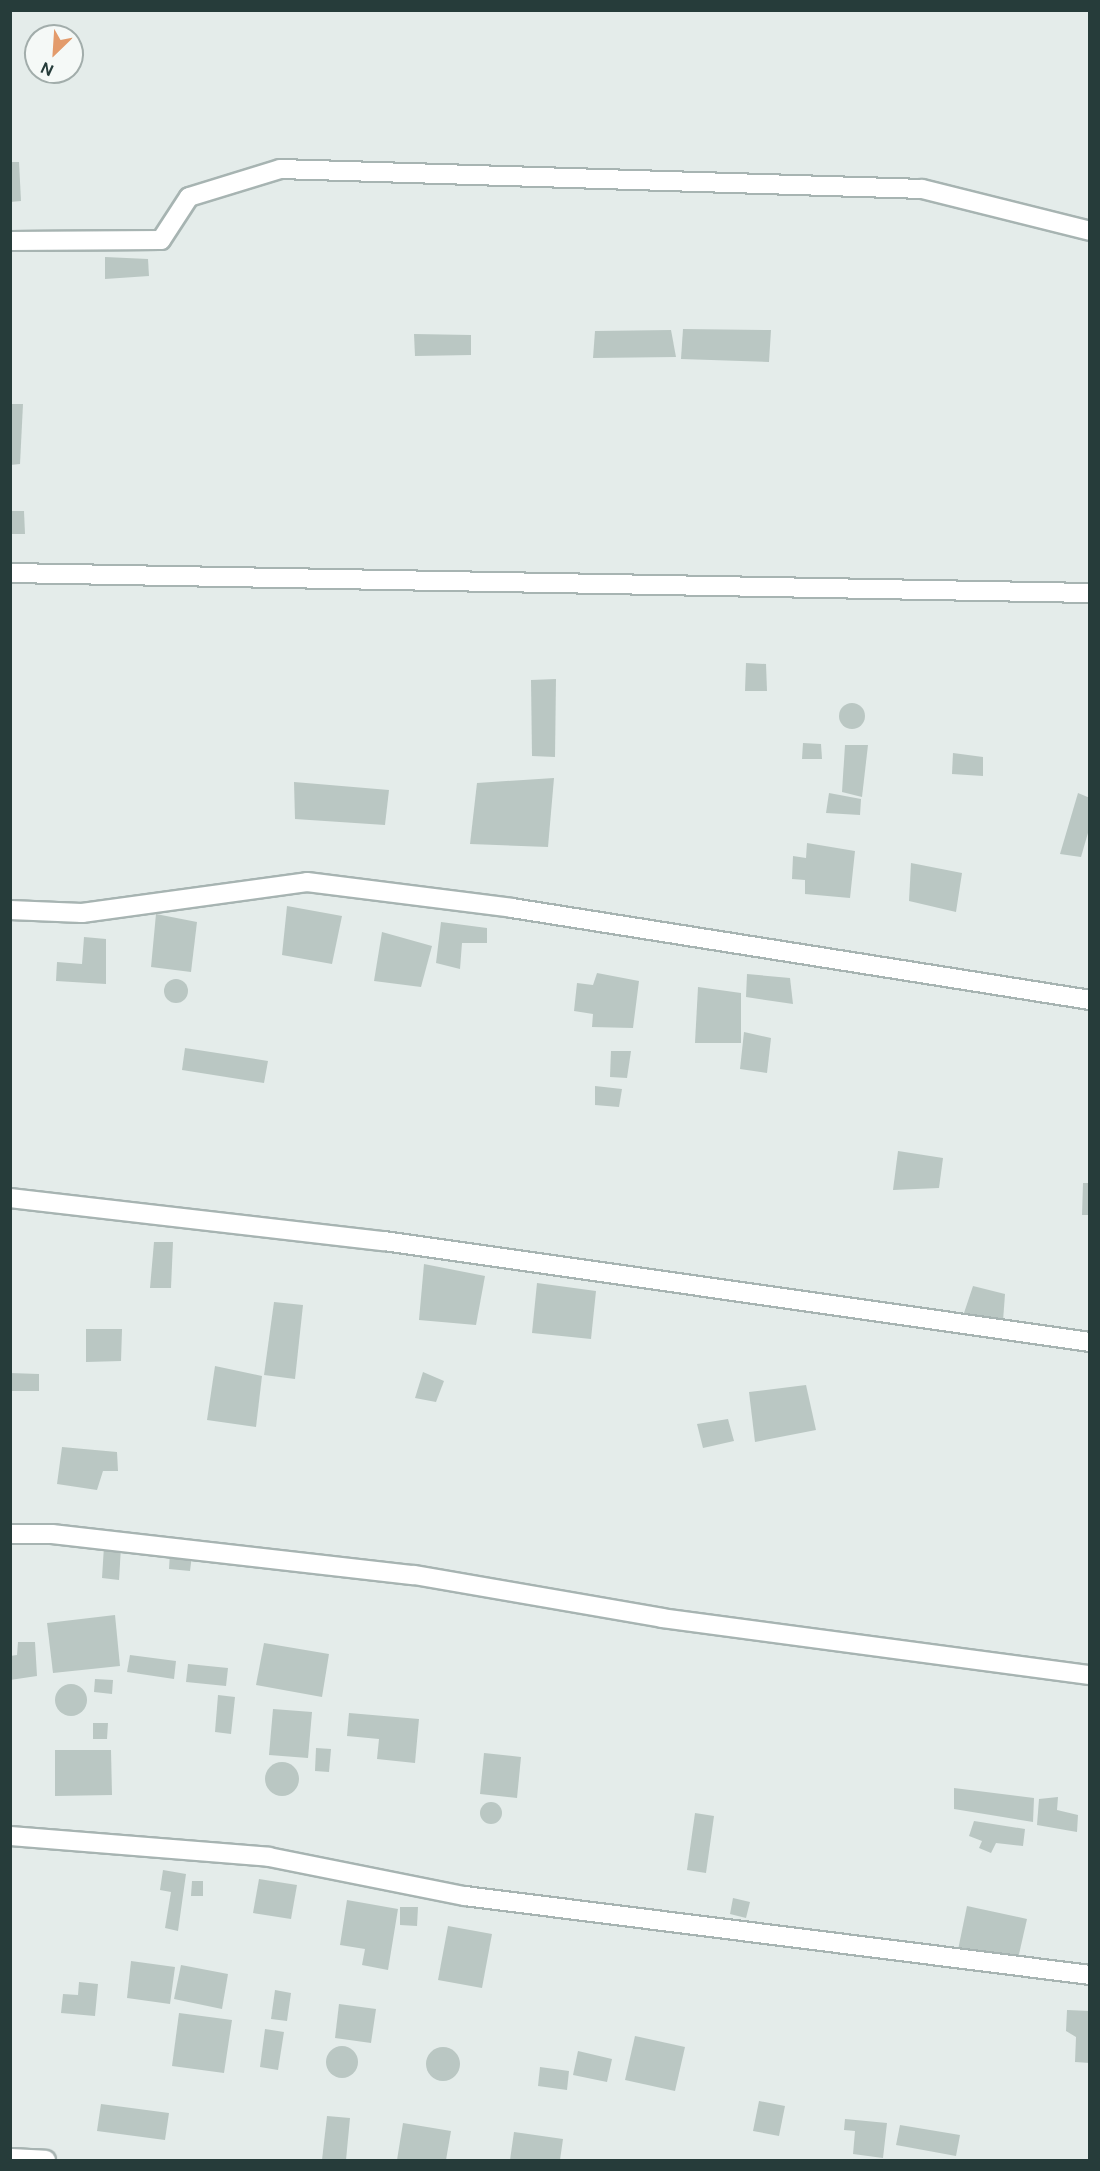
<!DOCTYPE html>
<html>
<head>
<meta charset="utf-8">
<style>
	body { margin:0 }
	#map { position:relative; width:1100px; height:2171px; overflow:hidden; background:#e4ecea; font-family:"DM Sans",sans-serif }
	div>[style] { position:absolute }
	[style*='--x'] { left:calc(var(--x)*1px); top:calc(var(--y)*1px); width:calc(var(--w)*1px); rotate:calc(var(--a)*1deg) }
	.building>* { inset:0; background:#bac7c3 }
	.round { border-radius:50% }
	.roads { filter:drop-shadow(2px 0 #a7b4b2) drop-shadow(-2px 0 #a7b4b2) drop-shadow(0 2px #a7b4b2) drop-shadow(0 -2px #a7b4b2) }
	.street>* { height:18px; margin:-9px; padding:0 9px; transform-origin:9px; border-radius:9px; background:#fff }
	span { translate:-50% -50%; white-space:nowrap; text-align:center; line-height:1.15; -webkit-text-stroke:4.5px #f5f9f7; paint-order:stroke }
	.frame { position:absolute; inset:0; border:12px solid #263c3a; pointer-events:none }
	.north { position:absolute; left:24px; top:24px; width:60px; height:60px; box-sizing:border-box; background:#f5f9f7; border:2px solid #a2adab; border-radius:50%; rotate:205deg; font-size:16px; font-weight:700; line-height:24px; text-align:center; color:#263c3a }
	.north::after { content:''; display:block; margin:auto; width:21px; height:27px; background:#e39b6b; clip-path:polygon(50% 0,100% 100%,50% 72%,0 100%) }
</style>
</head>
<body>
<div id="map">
	<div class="building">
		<i style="clip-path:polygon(10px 162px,19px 162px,21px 201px,10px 202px)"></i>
		<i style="clip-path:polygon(105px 257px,148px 259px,149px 276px,105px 279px)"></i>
		<i style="clip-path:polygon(683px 329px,771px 330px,769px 362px,681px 359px)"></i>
		<i style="clip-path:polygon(671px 330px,676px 357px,593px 358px,595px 331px)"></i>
		<i style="clip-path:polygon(414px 334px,471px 335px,471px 355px,415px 356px)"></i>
		<i style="clip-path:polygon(10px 404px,23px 404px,20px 464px,10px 465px)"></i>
		<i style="clip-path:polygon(10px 511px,24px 511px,25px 534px,10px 534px)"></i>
		<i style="clip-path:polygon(746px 663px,766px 664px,767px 691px,745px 691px)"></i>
		<i style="clip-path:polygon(556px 679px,555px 757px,532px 756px,531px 680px)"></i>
		<i class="round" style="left:839px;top:703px;width:26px;height:26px"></i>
		<i style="clip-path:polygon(803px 743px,821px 744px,822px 759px,802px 759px)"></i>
		<i style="clip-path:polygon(845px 745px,868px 745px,862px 797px,842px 792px)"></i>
		<i style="clip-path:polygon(953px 753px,983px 757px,983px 776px,952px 774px)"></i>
		<i style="clip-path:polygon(554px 778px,548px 847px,470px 844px,477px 783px)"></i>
		<i style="clip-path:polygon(294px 782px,389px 790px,385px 825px,295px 819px)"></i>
		<i style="clip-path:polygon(829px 793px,861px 799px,860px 815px,826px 813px)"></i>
		<i style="clip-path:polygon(1078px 793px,1090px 798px,1090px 826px,1081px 857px,1060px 854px)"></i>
		<i style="clip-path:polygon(807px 843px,855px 851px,850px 898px,805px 894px,805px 880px,792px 879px,793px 856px,806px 858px)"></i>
		<i style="clip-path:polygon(911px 863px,962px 873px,956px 912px,909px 901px)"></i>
		<i style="clip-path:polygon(287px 906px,342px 916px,332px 964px,282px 955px)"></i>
		<i style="clip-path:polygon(156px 914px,197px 922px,191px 972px,151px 967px)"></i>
		<i style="clip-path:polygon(441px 922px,487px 928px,487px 943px,462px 943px,460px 969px,436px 963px)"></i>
		<i style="clip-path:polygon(382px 932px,432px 946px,421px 987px,374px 981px)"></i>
		<i style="clip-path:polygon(84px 937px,106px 939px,106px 984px,56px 981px,57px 962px,82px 964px)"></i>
		<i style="clip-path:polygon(597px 973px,639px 981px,633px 1028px,592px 1027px,593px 1014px,574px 1011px,577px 983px,593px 985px)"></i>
		<i style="clip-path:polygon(747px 974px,790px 978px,793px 1004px,746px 997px)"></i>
		<i class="round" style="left:164px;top:979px;width:24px;height:24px"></i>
		<i style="clip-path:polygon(698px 987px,741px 993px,741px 1043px,695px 1043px)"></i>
		<i style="clip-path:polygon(744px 1032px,771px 1038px,767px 1073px,740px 1069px)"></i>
		<i style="clip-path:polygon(185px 1048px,268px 1061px,264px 1083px,182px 1070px)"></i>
		<i style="clip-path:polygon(611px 1051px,631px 1051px,627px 1078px,610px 1077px)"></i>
		<i style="clip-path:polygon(595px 1086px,622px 1089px,619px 1107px,595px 1105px)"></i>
		<i style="clip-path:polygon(898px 1151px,943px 1158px,939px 1188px,893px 1190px)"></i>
		<i style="clip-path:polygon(1083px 1183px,1090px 1183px,1090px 1215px,1082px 1215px)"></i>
		<i style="clip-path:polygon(154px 1242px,173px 1242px,171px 1288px,150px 1288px)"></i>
		<i style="clip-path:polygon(424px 1264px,485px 1276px,476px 1325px,419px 1320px)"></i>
		<i style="clip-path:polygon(537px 1283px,596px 1291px,591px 1339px,532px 1333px)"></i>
		<i style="clip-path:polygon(973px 1286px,1005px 1294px,1003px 1321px,964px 1313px)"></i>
		<i style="clip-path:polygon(274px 1302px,303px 1305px,295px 1379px,264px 1375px)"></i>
		<i style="clip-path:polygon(86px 1329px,122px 1329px,121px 1361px,86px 1362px)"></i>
		<i style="clip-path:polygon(215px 1366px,262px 1376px,256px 1427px,207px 1420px)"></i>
		<i style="clip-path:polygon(423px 1372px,444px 1381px,436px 1402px,415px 1398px)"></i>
		<i style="clip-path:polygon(10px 1373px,39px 1374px,39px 1391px,10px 1391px)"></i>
		<i style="clip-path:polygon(806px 1385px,816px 1430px,755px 1442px,749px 1392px)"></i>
		<i style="clip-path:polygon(728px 1419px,734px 1441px,703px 1448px,697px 1424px)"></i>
		<i style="clip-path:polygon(62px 1447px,117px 1452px,118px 1471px,103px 1471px,97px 1490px,57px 1484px)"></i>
		<i style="clip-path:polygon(104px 1546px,121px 1547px,119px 1580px,102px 1578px)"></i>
		<i style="clip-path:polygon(170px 1552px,192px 1555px,190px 1571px,169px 1569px)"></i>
		<i style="clip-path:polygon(115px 1615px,120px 1666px,53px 1673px,47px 1623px)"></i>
		<i style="clip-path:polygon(18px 1642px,35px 1642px,37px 1676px,10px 1680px,10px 1656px,17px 1655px)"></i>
		<i style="clip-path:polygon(264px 1643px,329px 1654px,322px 1697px,256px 1685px)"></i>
		<i style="clip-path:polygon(130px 1655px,176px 1661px,174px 1679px,127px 1672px)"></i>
		<i style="clip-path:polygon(188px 1664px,228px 1668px,226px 1686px,186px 1682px)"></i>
		<i style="clip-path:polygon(95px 1679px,113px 1680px,112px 1694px,94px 1692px)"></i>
		<i class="round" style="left:55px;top:1684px;width:32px;height:32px"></i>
		<i style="clip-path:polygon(218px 1695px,235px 1697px,231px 1734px,215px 1732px)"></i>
		<i style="clip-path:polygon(273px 1709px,312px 1712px,308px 1758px,269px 1755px)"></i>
		<i style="clip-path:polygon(349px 1713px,419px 1719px,415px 1763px,377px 1759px,379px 1739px,347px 1736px)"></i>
		<i style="clip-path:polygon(93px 1723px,108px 1723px,107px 1739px,93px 1739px)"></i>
		<i style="clip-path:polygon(316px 1748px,331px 1749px,329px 1772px,315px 1771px)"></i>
		<i style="clip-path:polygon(55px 1750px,111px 1750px,112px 1795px,55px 1796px)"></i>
		<i style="clip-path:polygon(484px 1753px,521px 1757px,517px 1798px,480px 1794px)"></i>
		<i class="round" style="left:265px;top:1762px;width:34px;height:34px"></i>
		<i style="clip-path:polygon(954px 1788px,1034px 1798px,1033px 1822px,954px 1809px)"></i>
		<i style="clip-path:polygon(1058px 1797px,1057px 1810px,1078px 1815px,1077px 1832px,1037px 1825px,1039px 1799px)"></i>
		<i class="round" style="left:480px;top:1802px;width:22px;height:22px"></i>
		<i style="clip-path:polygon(695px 1813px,714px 1816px,706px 1873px,687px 1870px)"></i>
		<i style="clip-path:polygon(974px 1821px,1025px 1829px,1023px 1846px,996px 1843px,991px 1853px,979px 1848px,982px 1841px,969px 1836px)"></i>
		<i style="clip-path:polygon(163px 1870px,186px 1874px,178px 1931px,165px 1928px,171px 1892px,160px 1890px)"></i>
		<i style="clip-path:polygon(259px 1879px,297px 1885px,291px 1919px,253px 1913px)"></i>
		<i style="clip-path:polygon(192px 1881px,203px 1881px,203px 1896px,191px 1896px)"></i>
		<i style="clip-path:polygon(733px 1898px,750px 1902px,746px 1918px,730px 1914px)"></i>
		<i style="clip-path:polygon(347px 1900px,398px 1909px,388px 1970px,362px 1965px,365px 1949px,340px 1945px)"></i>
		<i style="clip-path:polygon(967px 1906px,1027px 1919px,1017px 1963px,958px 1950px)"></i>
		<i style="clip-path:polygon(400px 1907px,418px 1907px,417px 1926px,400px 1925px)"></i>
		<i style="clip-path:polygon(448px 1926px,492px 1934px,482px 1988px,438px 1980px)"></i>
		<i style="clip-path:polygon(131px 1961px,175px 1967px,170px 2004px,127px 1998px)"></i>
		<i style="clip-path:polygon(181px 1965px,228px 1974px,222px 2009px,174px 1999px)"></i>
		<i style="clip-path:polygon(79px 1982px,98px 1984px,95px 2016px,61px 2013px,63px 1994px,78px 1995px)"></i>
		<i style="clip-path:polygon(275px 1990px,291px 1993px,287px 2021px,271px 2019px)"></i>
		<i style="clip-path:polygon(339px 2004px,376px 2009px,371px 2043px,335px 2038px)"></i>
		<i style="clip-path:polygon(1067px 2010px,1090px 2011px,1090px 2063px,1075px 2062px,1076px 2037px,1066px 2031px)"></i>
		<i style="clip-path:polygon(179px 2013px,232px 2020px,224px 2073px,172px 2066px)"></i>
		<i style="clip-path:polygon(265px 2029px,284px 2032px,278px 2070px,260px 2067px)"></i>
		<i style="clip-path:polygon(635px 2036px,685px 2047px,675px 2091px,625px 2080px)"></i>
		<i class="round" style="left:326px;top:2046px;width:32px;height:32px"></i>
		<i class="round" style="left:426px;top:2047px;width:34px;height:34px"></i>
		<i style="clip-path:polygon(578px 2051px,612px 2059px,607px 2082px,573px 2075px)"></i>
		<i style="clip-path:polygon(540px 2067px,569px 2071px,567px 2090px,538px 2086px)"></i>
		<i style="clip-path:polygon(759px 2101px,785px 2106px,779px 2136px,753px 2131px)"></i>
		<i style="clip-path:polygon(101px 2104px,169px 2113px,165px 2140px,97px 2131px)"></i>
		<i style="clip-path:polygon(327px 2116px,350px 2118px,346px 2160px,322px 2160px)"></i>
		<i style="clip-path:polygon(845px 2119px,887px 2123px,883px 2158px,853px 2154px,855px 2131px,844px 2130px)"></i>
		<i style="clip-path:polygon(403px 2123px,451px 2131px,446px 2160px,397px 2160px)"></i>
		<i style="clip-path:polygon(900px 2125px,960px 2135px,956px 2156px,896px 2145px)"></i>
		<i style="clip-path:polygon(514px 2132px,563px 2139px,560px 2160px,510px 2160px)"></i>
	</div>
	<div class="roads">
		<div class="street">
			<i style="--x:10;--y:241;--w:151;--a:-0.4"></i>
			<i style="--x:161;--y:240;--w:51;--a:-56.9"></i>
			<i style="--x:189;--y:197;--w:95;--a:-17.1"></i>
			<i style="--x:280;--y:169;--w:642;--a:1.78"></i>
			<i style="--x:922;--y:189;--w:173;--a:14"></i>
			<i style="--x:10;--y:573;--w:1080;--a:1.06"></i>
			<i style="--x:10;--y:910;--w:72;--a:2.4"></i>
			<i style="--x:82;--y:913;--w:227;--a:-7.8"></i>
			<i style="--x:307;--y:882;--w:207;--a:7.2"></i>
			<i style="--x:512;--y:908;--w:585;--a:9.04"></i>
			<i style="--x:10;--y:1198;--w:376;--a:6.6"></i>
			<i style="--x:384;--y:1241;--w:713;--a:8.14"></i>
			<i style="--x:10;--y:1534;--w:42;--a:0"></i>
			<i style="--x:52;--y:1534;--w:364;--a:6.5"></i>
			<i style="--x:414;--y:1575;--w:252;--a:9.8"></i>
			<i style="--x:662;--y:1618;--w:432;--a:7.6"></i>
			<i style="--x:10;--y:1836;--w:260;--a:4.6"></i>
			<i style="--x:269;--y:1857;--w:200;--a:11.3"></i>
			<i style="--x:465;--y:1896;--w:630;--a:7.2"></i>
			<i style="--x:10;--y:2158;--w:36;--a:3"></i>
		</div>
	</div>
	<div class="frame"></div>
	<div class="north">N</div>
</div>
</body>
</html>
